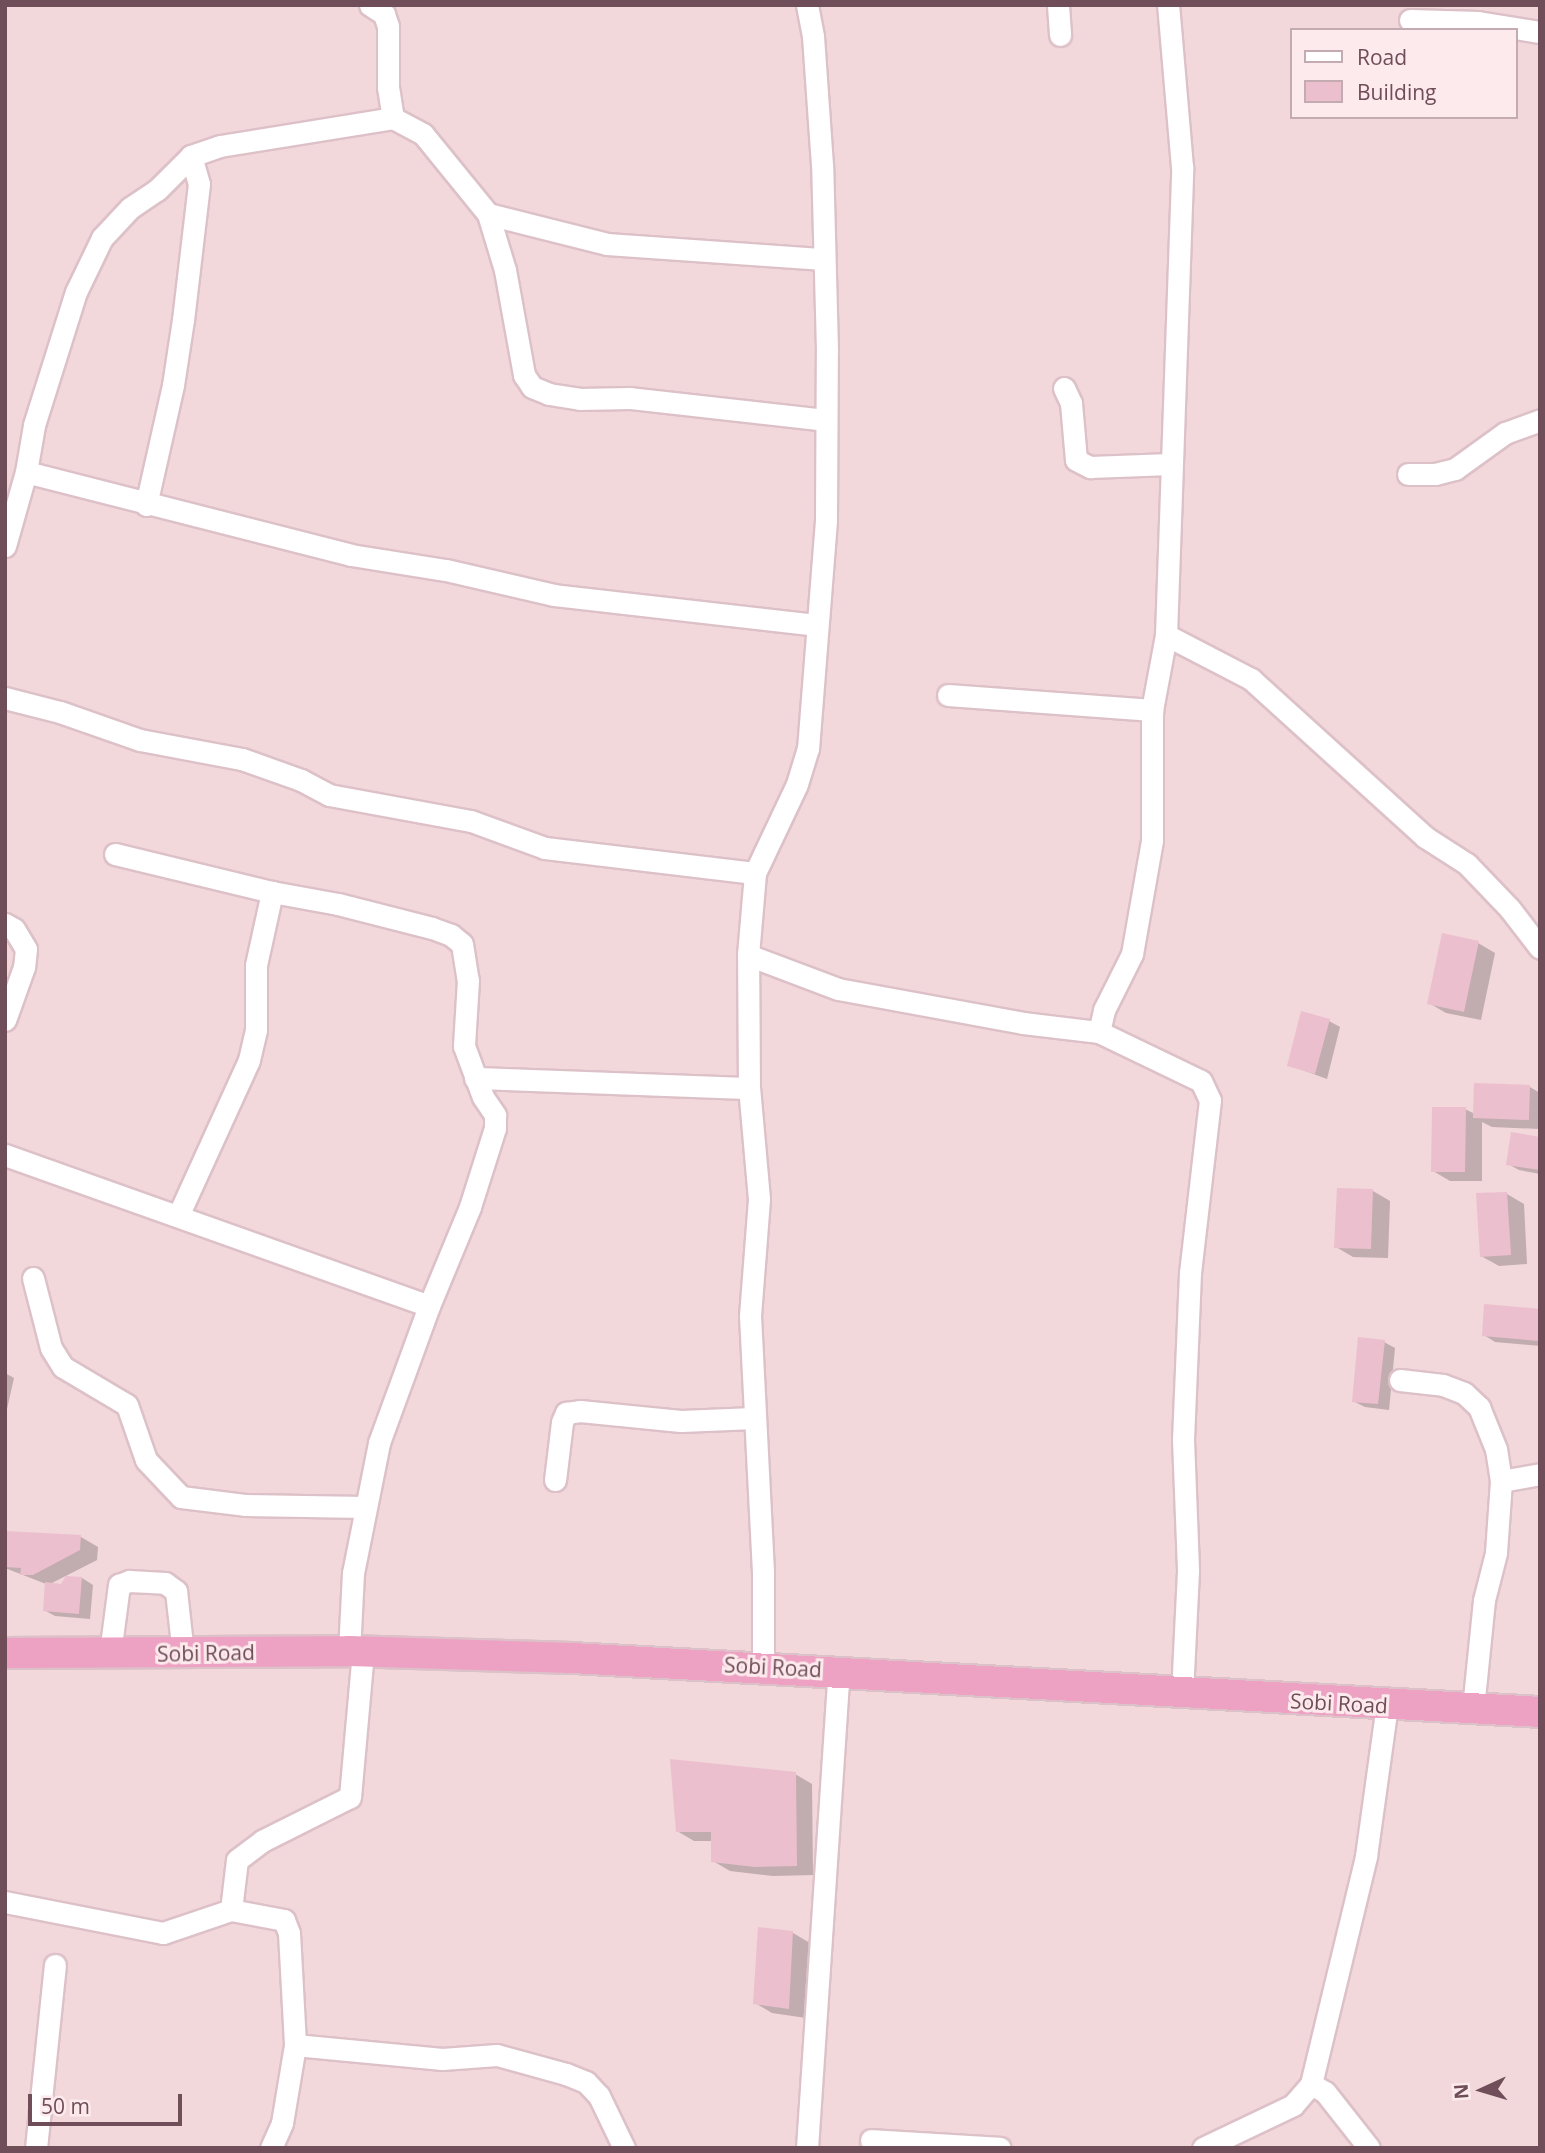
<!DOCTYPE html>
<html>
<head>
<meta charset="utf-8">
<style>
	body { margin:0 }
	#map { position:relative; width:1545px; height:2153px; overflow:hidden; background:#f9e5e7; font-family:"Open Sans",sans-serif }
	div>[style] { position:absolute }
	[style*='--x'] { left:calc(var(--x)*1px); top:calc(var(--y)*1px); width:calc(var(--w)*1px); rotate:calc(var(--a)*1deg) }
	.residential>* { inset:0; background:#f2d7db }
	.shadow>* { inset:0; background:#0003 }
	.building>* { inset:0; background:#ecbfce }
	.roads { filter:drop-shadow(2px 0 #ddc1c8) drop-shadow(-2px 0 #ddc1c8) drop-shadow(0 2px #ddc1c8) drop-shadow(0 -2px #ddc1c8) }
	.minor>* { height:21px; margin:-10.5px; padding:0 10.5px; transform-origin:10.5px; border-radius:10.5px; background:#fff }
	.highway>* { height:30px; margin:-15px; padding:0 15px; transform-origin:15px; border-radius:15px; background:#eda2c4 }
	span { translate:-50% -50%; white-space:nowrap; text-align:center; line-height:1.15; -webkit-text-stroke:6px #fdeaec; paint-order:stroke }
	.street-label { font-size:21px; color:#6f4d59 }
	.frame { position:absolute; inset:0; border:7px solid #6f4d59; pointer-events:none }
	.legend { position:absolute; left:1290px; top:28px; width:228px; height:91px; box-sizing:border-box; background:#fdeaec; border:2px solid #c4abb1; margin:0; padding:9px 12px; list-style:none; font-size:21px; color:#6f4d59 }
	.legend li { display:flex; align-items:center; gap:14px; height:35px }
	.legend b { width:35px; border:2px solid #c4abb1 }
	.north { position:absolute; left:1447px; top:2055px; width:70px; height:70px; -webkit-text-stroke:5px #fdeaec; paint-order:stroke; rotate:266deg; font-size:19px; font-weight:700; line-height:28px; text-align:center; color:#6f4d59 }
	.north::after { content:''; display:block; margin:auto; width:24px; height:32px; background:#6f4d59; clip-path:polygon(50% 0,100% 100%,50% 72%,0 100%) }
	.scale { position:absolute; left:28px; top:2094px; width:154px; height:32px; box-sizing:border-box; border:4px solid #6f4d59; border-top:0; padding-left:9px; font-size:21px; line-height:24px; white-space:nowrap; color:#6f4d59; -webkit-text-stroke:5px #fdeaec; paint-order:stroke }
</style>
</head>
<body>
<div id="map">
	<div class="residential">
		<i style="clip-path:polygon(evenodd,5px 5px,1540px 5px,1540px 2148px,5px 2148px,5px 5px,1291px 30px,1515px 30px,1515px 117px,1291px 117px,1291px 30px)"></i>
	</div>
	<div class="shadow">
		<i style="clip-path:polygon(1478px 943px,1495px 953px,1481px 1020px,1446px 1013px,1429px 1003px)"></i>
		<i style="clip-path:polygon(1329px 1021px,1340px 1027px,1327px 1079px,1289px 1065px)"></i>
		<i style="clip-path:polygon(1530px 1087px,1540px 1093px,1540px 1129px,1492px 1127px,1482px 1122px,1482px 1181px,1450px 1181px,1433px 1171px,1465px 1109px,1475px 1114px)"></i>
		<i style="clip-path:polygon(1540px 1138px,1540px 1174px,1519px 1170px,1508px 1164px)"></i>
		<i style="clip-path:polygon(1373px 1191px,1390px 1201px,1388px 1258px,1353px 1257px,1336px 1247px)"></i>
		<i style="clip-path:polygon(1507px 1194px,1524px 1204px,1527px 1264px,1499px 1266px,1481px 1256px)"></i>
		<i style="clip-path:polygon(1540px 1311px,1540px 1346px,1495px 1342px,1484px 1335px)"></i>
		<i style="clip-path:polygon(1384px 1342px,1395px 1348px,1389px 1410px,1365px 1407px,1353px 1401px)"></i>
		<i style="clip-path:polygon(5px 1373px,14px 1378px,7px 1409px,5px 1409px)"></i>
		<i style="clip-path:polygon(5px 1533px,81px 1537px,98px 1547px,97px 1560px,50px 1584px,62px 1585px,82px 1578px,93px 1585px,90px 1619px,55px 1616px,44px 1610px,46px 1584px,5px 1568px)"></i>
		<i style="clip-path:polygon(795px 1774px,812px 1784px,813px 1875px,773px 1876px,730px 1871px,713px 1861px,713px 1841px,694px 1841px,677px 1831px)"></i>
		<i style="clip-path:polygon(793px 1933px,810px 1943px,806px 2018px,772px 2013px,755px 2003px)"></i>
	</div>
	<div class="building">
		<i style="clip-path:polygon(1442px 933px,1479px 941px,1464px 1012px,1427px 1004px)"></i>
		<i style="clip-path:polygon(1301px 1011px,1330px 1019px,1315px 1074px,1287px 1066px)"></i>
		<i style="clip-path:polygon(1474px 1083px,1530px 1085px,1529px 1120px,1473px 1118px)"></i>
		<i style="clip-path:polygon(1432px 1107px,1466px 1107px,1465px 1172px,1431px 1172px)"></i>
		<i style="clip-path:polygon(1511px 1132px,1540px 1137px,1540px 1170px,1506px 1165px)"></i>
		<i style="clip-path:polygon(1337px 1188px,1373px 1189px,1371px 1249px,1334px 1248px)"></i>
		<i style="clip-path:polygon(1507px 1192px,1511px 1255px,1480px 1257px,1476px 1193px)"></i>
		<i style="clip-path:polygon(1484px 1304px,1540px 1309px,1539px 1341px,1482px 1336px)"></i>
		<i style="clip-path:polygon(1358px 1337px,1385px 1340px,1378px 1404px,1352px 1402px)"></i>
		<i style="clip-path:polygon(5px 1531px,81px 1535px,80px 1550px,33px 1575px,20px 1575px,21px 1568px,5px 1567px)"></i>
		<i style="clip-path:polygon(66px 1576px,82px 1577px,79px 1614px,43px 1611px,45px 1582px,61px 1584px)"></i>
		<i style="clip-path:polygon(670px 1759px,796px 1772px,797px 1866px,755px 1867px,711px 1862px,711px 1832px,676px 1832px)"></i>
		<i style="clip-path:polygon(758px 1927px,793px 1931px,789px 2009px,753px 2004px)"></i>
	</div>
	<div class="roads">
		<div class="minor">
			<i style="--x:370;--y:5;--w:17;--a:33"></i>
			<i style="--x:384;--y:14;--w:13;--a:72"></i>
			<i style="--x:388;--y:26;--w:61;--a:90"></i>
			<i style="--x:388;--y:87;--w:31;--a:81"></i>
			<i style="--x:1058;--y:5;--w:30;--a:86"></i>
			<i style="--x:1410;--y:20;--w:68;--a:1.7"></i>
			<i style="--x:1478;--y:22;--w:63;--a:9.2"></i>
			<i style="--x:488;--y:214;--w:59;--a:73.1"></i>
			<i style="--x:505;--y:270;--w:107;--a:79.7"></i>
			<i style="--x:524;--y:375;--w:14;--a:56"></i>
			<i style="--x:532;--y:387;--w:18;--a:22"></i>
			<i style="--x:549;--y:394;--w:30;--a:9"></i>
			<i style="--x:579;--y:399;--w:51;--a:-1.1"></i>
			<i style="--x:630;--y:398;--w:197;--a:6.4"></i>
			<i style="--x:1064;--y:388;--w:17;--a:65"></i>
			<i style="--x:1071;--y:403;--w:57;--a:85"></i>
			<i style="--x:1076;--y:460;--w:16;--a:27"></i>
			<i style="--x:1090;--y:467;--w:80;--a:-2.1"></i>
			<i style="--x:26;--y:472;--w:335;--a:14.3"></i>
			<i style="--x:351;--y:555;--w:96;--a:9"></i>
			<i style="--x:446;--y:570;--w:111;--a:13"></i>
			<i style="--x:554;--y:595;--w:264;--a:6.5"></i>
			<i style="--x:1408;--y:474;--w:27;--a:0"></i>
			<i style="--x:1435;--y:474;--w:21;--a:-14"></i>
			<i style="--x:1455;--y:469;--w:62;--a:-35.8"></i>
			<i style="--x:1505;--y:433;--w:37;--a:-20"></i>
			<i style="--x:146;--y:505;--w:123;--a:-77.3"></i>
			<i style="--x:173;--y:385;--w:66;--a:-81.3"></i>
			<i style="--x:183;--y:320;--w:137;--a:-83.3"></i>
			<i style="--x:199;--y:184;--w:29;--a:-106"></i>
			<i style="--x:5;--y:546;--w:77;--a:-74.2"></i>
			<i style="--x:26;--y:472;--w:48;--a:-80.3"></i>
			<i style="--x:34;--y:425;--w:139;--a:-72.5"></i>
			<i style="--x:76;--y:292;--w:60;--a:-64.3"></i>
			<i style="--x:102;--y:238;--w:41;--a:-47"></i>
			<i style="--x:130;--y:208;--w:32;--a:-34"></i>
			<i style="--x:157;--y:190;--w:48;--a:-45"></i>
			<i style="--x:191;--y:156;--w:31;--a:-19"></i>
			<i style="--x:220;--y:146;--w:175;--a:-9.2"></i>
			<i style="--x:393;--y:118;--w:34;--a:28"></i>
			<i style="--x:423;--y:134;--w:103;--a:50.9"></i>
			<i style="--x:488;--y:214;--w:123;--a:14.1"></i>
			<i style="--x:607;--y:244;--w:217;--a:4"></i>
			<i style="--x:1166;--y:635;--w:96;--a:27.4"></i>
			<i style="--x:1251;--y:679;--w:235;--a:42.2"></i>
			<i style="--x:1425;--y:837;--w:50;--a:32.7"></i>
			<i style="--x:1467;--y:864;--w:62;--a:46.3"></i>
			<i style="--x:1510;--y:909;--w:49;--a:52.4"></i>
			<i style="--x:948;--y:695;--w:205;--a:4.2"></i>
			<i style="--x:5;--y:698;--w:57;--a:14.3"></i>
			<i style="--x:60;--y:712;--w:85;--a:19.3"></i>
			<i style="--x:140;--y:740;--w:104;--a:10.6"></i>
			<i style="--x:242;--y:759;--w:63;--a:19.6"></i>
			<i style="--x:301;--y:780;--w:32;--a:28"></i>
			<i style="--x:329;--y:795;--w:144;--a:10.4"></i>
			<i style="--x:471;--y:821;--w:79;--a:20"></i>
			<i style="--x:545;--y:848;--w:211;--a:6.8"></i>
			<i style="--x:115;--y:854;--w:162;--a:13.6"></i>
			<i style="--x:272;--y:892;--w:67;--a:10.3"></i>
			<i style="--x:338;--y:904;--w:97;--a:14.3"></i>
			<i style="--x:432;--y:928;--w:20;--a:20"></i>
			<i style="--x:451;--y:935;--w:14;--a:39"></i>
			<i style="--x:462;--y:944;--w:36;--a:81"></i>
			<i style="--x:468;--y:980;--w:66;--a:93.5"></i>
			<i style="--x:464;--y:1046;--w:54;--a:69.6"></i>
			<i style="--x:483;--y:1097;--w:22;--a:56"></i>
			<i style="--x:495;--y:1115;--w:13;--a:90"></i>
			<i style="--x:495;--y:1128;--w:83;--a:107.6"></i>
			<i style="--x:470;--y:1207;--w:107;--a:112.5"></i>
			<i style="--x:429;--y:1306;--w:146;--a:110.1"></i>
			<i style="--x:379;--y:1443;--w:133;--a:101.3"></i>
			<i style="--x:353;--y:1573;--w:78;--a:92.9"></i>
			<i style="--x:5;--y:924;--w:10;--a:29"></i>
			<i style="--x:14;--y:929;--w:23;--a:59"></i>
			<i style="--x:26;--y:949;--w:18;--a:96"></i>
			<i style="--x:24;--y:967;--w:56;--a:109.7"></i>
			<i style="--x:748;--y:955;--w:96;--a:20.7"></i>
			<i style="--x:838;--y:989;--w:188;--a:10.4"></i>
			<i style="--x:1023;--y:1023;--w:77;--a:6.8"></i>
			<i style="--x:1099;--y:1032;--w:113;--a:25.7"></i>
			<i style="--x:1201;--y:1081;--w:21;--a:65"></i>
			<i style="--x:1210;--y:1100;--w:174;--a:96.6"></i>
			<i style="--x:1190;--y:1273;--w:166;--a:92.4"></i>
			<i style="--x:1183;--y:1439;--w:132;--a:87.8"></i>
			<i style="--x:1188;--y:1571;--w:123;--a:92.8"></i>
			<i style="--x:1099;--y:1032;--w:23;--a:-77"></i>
			<i style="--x:1104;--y:1010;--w:63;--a:-63.4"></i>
			<i style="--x:1132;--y:954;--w:116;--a:-80"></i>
			<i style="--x:1152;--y:840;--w:130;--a:-90"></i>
			<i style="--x:1152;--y:710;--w:76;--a:-79.4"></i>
			<i style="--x:1166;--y:635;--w:468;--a:-88"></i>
			<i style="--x:1182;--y:167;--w:163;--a:-94.9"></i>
			<i style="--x:475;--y:1078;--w:274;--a:2.1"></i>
			<i style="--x:5;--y:1155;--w:450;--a:19.6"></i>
			<i style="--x:178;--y:1216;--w:171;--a:-65.5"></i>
			<i style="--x:249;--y:1060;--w:31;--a:-77"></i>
			<i style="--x:256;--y:1030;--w:65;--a:-90"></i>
			<i style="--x:256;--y:965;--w:75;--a:-77.6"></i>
			<i style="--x:33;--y:1278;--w:72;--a:75.6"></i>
			<i style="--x:51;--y:1348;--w:22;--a:58"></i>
			<i style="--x:63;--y:1367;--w:74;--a:30.7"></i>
			<i style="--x:127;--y:1405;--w:58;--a:70.9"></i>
			<i style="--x:146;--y:1460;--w:51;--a:46.6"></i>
			<i style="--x:181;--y:1497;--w:64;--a:7.1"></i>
			<i style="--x:245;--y:1505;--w:119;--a:1"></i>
			<i style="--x:1400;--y:1380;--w:43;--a:6.6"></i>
			<i style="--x:1443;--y:1385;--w:22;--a:21"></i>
			<i style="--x:1464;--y:1393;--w:21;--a:43"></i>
			<i style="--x:1479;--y:1407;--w:45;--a:68"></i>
			<i style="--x:1496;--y:1449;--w:32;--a:81"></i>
			<i style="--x:1501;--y:1481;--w:72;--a:94"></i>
			<i style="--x:1496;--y:1553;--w:49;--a:104.3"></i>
			<i style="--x:1484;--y:1600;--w:110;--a:95.8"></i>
			<i style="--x:555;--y:1480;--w:58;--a:-83.1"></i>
			<i style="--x:562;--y:1422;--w:10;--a:-66"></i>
			<i style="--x:566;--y:1413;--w:14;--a:-8"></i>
			<i style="--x:580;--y:1411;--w:101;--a:5.7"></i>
			<i style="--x:681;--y:1421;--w:73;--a:-2.4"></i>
			<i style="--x:1501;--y:1481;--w:40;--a:-10"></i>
			<i style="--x:110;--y:1653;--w:69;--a:-82.5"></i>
			<i style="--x:119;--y:1585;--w:11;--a:-22"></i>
			<i style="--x:129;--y:1581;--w:36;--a:3"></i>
			<i style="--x:165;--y:1583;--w:14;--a:36"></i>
			<i style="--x:176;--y:1591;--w:62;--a:83.6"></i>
			<i style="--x:763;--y:1666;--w:94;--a:-90"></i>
			<i style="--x:763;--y:1572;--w:256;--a:-92.9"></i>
			<i style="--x:750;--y:1316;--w:117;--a:-85.6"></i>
			<i style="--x:759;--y:1199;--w:111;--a:-95.1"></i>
			<i style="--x:749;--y:1088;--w:133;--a:-90.4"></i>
			<i style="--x:748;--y:955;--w:82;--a:-85.1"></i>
			<i style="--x:755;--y:873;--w:98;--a:-64.7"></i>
			<i style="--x:797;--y:784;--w:37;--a:-73"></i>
			<i style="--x:808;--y:749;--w:230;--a:-85.5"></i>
			<i style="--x:826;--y:520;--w:170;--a:-89.7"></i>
			<i style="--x:827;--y:350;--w:185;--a:-91.5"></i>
			<i style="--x:822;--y:165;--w:129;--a:-94"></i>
			<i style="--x:813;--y:36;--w:32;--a:-101"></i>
			<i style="--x:5;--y:1902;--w:161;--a:11.1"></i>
			<i style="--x:163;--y:1933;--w:72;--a:-18.7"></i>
			<i style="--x:231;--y:1910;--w:50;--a:-83.2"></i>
			<i style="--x:237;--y:1860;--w:31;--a:-37"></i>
			<i style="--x:262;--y:1841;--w:98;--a:-26.6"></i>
			<i style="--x:350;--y:1797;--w:146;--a:-84.9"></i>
			<i style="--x:231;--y:1910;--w:54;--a:10.7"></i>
			<i style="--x:284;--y:1920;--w:14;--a:69"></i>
			<i style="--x:289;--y:1933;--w:112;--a:86.9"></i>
			<i style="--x:1311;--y:2084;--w:16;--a:30"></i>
			<i style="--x:1325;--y:2092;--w:71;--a:51.8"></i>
			<i style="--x:871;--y:2140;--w:129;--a:3.5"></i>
			<i style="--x:36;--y:2148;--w:184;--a:-84.1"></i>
			<i style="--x:271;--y:2148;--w:27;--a:-66"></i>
			<i style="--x:282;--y:2123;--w:79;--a:-80.5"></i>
			<i style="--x:295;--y:2045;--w:148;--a:5.4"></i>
			<i style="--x:442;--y:2059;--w:55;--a:-4.2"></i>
			<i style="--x:497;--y:2055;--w:72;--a:15.4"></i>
			<i style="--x:566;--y:2074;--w:22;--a:22"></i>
			<i style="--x:586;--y:2082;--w:19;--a:47"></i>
			<i style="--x:599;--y:2096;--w:58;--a:64.3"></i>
			<i style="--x:807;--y:2148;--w:478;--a:-86.2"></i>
			<i style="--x:1203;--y:2148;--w:100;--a:-25.5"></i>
			<i style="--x:1293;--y:2105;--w:28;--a:-49"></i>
			<i style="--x:1311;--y:2084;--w:235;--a:-76.4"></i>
			<i style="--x:1366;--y:1856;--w:152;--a:-82.1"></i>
		</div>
		<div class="highway">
			<i style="--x:5;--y:1653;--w:344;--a:-0.3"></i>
			<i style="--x:349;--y:1651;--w:223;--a:1.8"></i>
			<i style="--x:572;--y:1658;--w:970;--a:3.19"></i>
		</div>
	</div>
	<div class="street-label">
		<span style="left:206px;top:1653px;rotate:-1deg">Sobi Road</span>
		<span style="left:773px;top:1667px;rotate:3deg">Sobi Road</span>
		<span style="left:1339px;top:1703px;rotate:3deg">Sobi Road</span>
	</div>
	<div class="frame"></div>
	<ul class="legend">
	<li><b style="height:9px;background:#fff"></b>Road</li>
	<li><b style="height:19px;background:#ecbfce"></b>Building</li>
	</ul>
	<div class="north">N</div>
	<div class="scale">50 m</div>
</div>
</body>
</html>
